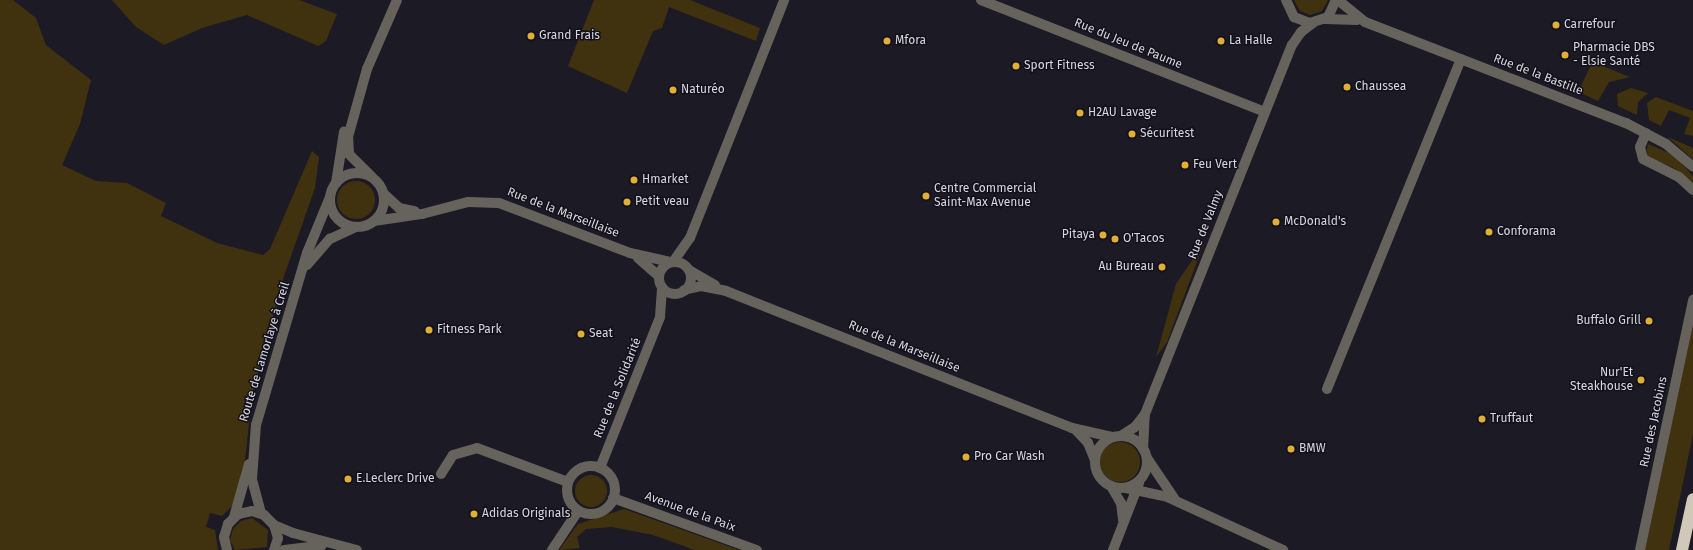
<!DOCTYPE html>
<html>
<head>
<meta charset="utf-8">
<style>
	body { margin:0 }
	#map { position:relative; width:1693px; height:550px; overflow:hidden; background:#1c1a25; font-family:"Fira Sans",sans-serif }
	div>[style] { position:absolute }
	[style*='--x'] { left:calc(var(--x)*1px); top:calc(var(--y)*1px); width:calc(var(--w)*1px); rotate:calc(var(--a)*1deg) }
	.green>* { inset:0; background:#41320f }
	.round { border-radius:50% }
	.minor>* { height:10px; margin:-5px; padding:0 5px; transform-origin:5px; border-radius:5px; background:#66635d }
	.minor>.ring { margin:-5px; padding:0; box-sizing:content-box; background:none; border:10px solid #66635d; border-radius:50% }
	.highway>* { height:12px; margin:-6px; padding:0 6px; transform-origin:6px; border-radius:6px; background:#d0c9ba }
	.dots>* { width:11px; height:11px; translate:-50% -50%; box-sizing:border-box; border:2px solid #13111c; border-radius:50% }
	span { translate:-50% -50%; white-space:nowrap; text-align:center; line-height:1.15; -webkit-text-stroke:3px #13111c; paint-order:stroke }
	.poi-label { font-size:12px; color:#d8d7df }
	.left { translate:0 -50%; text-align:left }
	.right { translate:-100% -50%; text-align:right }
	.street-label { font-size:12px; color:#d8d7df }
</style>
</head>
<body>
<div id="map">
	<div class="green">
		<i style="clip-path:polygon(0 0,13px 0,36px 18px,46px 45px,91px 80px,80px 124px,62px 165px,96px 181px,127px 183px,166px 203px,161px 216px,217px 243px,263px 255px,270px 249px,312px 151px,319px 157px,315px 188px,284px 276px,252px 394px,245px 461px,235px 503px,222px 516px,210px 513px,206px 527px,215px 530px,218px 550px,0 550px)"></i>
		<i style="clip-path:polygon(112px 0,299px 0,337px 14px,326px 41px,318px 46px,247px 15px,202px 28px,164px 45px,136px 27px)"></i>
		<i style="clip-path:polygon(594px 0,690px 0,760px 28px,756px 41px,669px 7px,662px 28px,653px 31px,627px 93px,568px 66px)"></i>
		<i style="clip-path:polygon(1294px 0,1328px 0,1322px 11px,1310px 15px,1300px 11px)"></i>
		<i style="clip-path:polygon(1601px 59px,1605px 67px,1630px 77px,1609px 82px,1598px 101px,1583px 94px,1581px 86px,1592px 63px)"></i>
		<i style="clip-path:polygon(1631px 88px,1648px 93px,1638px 102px,1637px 115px,1618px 106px,1617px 94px)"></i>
		<i style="clip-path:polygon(1656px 97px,1693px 111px,1693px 136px,1684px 134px,1690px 118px,1669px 110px,1661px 126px,1649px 120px,1647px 103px)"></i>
		<i style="clip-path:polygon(1668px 137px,1693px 148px,1693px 159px,1688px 155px)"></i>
		<i style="clip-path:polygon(1648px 144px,1674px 155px,1693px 176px,1693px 183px,1674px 168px,1646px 156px)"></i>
		<i class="round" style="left:337px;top:181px;width:38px;height:38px"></i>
		<i style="clip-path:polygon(1204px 243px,1167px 342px,1156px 357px,1176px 284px)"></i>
		<i style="clip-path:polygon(1693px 324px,1693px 434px,1669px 550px,1645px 550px)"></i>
		<i class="round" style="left:1100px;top:442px;width:40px;height:40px"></i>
		<i class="round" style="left:575px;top:475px;width:32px;height:32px"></i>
		<i style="clip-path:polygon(624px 509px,739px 550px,695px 550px,653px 535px,612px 527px,586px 529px,577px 537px,580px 548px,559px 550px,578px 524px)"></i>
		<i style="clip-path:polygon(252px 518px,268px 530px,267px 547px,235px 550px,230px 540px,233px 529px,241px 521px)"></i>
	</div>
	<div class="minor">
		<i style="--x:981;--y:0;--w:305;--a:21.5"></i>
		<i style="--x:1286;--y:0;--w:19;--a:65"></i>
		<i style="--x:1294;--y:17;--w:17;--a:21"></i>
		<i style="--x:1310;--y:23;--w:19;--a:-18"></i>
		<i style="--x:1328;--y:17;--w:19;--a:-65"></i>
		<i style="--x:1338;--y:0;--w:35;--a:39"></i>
		<i style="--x:1365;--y:22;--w:280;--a:21.2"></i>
		<i style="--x:1626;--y:123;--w:45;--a:27.7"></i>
		<i style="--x:1666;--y:144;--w:35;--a:40"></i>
		<i style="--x:1325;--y:19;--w:32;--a:2"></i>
		<i style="--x:1646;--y:133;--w:15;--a:113"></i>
		<i style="--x:1640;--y:147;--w:12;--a:76"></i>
		<i style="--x:1643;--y:159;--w:40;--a:26.6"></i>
		<i style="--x:1679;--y:177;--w:19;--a:43"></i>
		<i class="ring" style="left:330px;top:173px;width:44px;height:44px"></i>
		<i style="--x:372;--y:177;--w:33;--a:-135"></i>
		<i style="--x:349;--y:154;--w:17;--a:-93"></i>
		<i style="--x:348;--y:137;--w:71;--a:-74.4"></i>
		<i style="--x:367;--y:69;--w:75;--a:-66.5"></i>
		<i style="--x:336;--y:183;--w:52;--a:-81.1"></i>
		<i style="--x:383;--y:193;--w:22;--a:43"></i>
		<i style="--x:399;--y:208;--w:16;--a:11"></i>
		<i style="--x:374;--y:221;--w:49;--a:-8.3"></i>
		<i style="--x:422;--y:214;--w:48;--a:-14.6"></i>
		<i style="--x:468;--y:202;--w:31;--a:2"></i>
		<i style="--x:499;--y:203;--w:140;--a:20.9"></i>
		<i style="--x:630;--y:253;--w:42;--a:12.4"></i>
		<i style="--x:638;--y:258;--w:28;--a:41"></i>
		<i style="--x:673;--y:262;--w:29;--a:-55"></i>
		<i style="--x:690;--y:238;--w:256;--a:-68.4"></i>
		<i class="ring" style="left:659px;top:262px;width:22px;height:22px"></i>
		<i style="--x:307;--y:265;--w:35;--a:-49"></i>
		<i style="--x:330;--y:239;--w:29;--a:-25"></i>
		<i style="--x:689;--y:270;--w:30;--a:30"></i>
		<i style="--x:684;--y:290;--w:17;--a:-13"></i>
		<i style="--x:701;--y:286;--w:25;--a:11"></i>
		<i style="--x:726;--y:291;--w:372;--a:21.6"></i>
		<i style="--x:1072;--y:428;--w:42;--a:12.4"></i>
		<i style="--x:1327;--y:389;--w:356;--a:-67.9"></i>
		<i style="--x:1076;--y:430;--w:18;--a:47"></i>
		<i style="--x:1088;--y:443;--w:18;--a:68"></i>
		<i class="ring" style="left:1095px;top:436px;width:42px;height:42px"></i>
		<i style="--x:1121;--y:436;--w:17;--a:-33"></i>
		<i style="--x:1135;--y:427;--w:16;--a:-52"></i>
		<i style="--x:1145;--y:414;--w:397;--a:-68.3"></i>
		<i style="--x:1292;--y:45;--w:16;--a:-55"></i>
		<i style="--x:1301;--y:32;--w:15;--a:-37"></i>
		<i style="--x:1143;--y:449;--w:33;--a:-87"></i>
		<i style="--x:1147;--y:458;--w:48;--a:56"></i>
		<i class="ring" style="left:567px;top:466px;width:38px;height:38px"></i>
		<i style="--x:600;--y:468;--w:162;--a:-68.3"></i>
		<i style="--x:660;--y:317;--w:30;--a:-86"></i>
		<i style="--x:441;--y:474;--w:22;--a:-58"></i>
		<i style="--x:453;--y:455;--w:25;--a:-16"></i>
		<i style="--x:477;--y:448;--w:97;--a:20.5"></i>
		<i style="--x:1111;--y:486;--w:20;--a:60"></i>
		<i style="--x:1121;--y:503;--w:17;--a:83"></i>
		<i style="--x:1126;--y:488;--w:40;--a:12"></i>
		<i style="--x:1165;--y:496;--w:130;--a:24.6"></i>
		<i style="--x:613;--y:498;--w:153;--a:19.9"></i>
		<i style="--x:261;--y:513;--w:35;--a:-105"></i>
		<i style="--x:252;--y:479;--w:54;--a:-85.8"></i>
		<i style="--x:256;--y:425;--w:179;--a:-73.5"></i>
		<i style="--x:307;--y:253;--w:61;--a:-67.7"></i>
		<i style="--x:234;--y:517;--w:55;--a:-74.2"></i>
		<i style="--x:274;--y:525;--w:21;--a:23"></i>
		<i style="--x:293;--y:533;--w:66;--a:14.9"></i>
		<i style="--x:227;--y:550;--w:13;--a:-103"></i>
		<i style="--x:224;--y:537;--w:14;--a:-73"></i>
		<i style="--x:228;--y:524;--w:14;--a:-45"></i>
		<i style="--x:238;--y:514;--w:14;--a:-12"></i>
		<i style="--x:252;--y:511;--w:13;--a:18"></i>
		<i style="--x:264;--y:515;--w:14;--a:45"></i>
		<i style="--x:274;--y:525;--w:14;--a:73"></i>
		<i style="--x:278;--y:538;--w:13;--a:108"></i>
		<i style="--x:284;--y:550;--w:38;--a:-7"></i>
		<i style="--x:552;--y:550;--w:47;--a:-56.3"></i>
		<i style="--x:1113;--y:550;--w:72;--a:-68.8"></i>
		<i style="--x:1640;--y:550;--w:256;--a:-78"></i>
	</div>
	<div class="highway">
		<i style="--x:1682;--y:550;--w:52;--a:-77.8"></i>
	</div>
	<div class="dots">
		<i style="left:1556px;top:25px;background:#e1af34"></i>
		<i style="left:531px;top:36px;background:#e1af34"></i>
		<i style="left:887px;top:41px;background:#e1af34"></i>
		<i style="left:1221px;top:41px;background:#e1af34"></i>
		<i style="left:1565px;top:55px;background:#e1af34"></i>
		<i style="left:1016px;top:66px;background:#e1af34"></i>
		<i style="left:1347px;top:87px;background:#e1af34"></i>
		<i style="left:673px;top:90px;background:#e1af34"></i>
		<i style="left:1080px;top:113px;background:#e1af34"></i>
		<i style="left:1132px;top:134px;background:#e1af34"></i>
		<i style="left:1185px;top:165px;background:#e1af34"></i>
		<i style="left:634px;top:180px;background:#e1af34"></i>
		<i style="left:926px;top:196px;background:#e1af34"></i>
		<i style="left:627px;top:202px;background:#e1af34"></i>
		<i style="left:1276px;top:222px;background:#e1af34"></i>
		<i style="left:1489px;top:232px;background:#e1af34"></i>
		<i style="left:1103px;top:235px;background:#e1af34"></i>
		<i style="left:1115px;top:239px;background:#e1af34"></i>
		<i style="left:1162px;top:267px;background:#e1af34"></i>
		<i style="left:1649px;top:321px;background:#e1af34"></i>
		<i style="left:429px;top:330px;background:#e1af34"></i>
		<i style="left:581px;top:334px;background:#e1af34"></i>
		<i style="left:1641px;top:380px;background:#e1af34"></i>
		<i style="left:1482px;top:419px;background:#e1af34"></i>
		<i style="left:1291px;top:449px;background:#e1af34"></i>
		<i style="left:966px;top:457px;background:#e1af34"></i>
		<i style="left:348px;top:479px;background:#e1af34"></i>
		<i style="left:474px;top:514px;background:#e1af34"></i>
	</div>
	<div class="poi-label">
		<span class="left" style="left:1564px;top:25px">Carrefour</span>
		<span class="left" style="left:539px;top:36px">Grand Frais</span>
		<span class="left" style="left:895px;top:41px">Mfora</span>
		<span class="left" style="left:1229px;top:41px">La Halle</span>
		<span class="left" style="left:1573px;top:55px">Pharmacie DBS<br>- Elsie Santé</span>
		<span class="left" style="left:1024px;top:66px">Sport Fitness</span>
		<span class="left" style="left:1355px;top:87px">Chaussea</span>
		<span class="left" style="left:681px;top:90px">Naturéo</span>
		<span class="left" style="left:1088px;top:113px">H2AU Lavage</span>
		<span class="left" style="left:1140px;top:134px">Sécuritest</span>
		<span class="left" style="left:1193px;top:165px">Feu Vert</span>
		<span class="left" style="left:642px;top:180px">Hmarket</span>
		<span class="left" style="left:934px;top:196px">Centre Commercial<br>Saint-Max Avenue</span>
		<span class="left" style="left:635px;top:202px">Petit veau</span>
		<span class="left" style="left:1284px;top:222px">McDonald's</span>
		<span class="left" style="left:1497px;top:232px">Conforama</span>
		<span class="right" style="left:1095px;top:235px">Pitaya</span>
		<span class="left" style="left:1123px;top:239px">O'Tacos</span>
		<span class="right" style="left:1154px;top:267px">Au Bureau</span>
		<span class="right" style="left:1641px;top:321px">Buffalo Grill</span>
		<span class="left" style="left:437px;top:330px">Fitness Park</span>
		<span class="left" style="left:589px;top:334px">Seat</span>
		<span class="right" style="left:1633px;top:380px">Nur'Et<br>Steakhouse</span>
		<span class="left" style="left:1490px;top:419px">Truffaut</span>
		<span class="left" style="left:1299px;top:449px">BMW</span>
		<span class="left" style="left:974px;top:457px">Pro Car Wash</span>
		<span class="left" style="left:356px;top:479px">E.Leclerc Drive</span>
		<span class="left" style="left:482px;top:514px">Adidas Originals</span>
	</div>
	<div class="street-label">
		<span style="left:1128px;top:44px;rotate:22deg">Rue du Jeu de Paume</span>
		<span style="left:1538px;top:75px;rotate:21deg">Rue de la Bastille</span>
		<span style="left:563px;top:213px;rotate:21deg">Rue de la Marseillaise</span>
		<span style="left:1206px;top:225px;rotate:-68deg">Rue de Valmy</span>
		<span style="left:904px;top:347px;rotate:22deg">Rue de la Marseillaise</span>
		<span style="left:265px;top:352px;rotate:-73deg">Route de Lamorlaye à Creil</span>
		<span style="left:618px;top:388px;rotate:-68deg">Rue de la Solidarité</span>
		<span style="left:1654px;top:422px;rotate:-78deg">Rue des Jacobins</span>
		<span style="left:690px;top:512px;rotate:20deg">Avenue de la Paix</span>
	</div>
</div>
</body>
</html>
